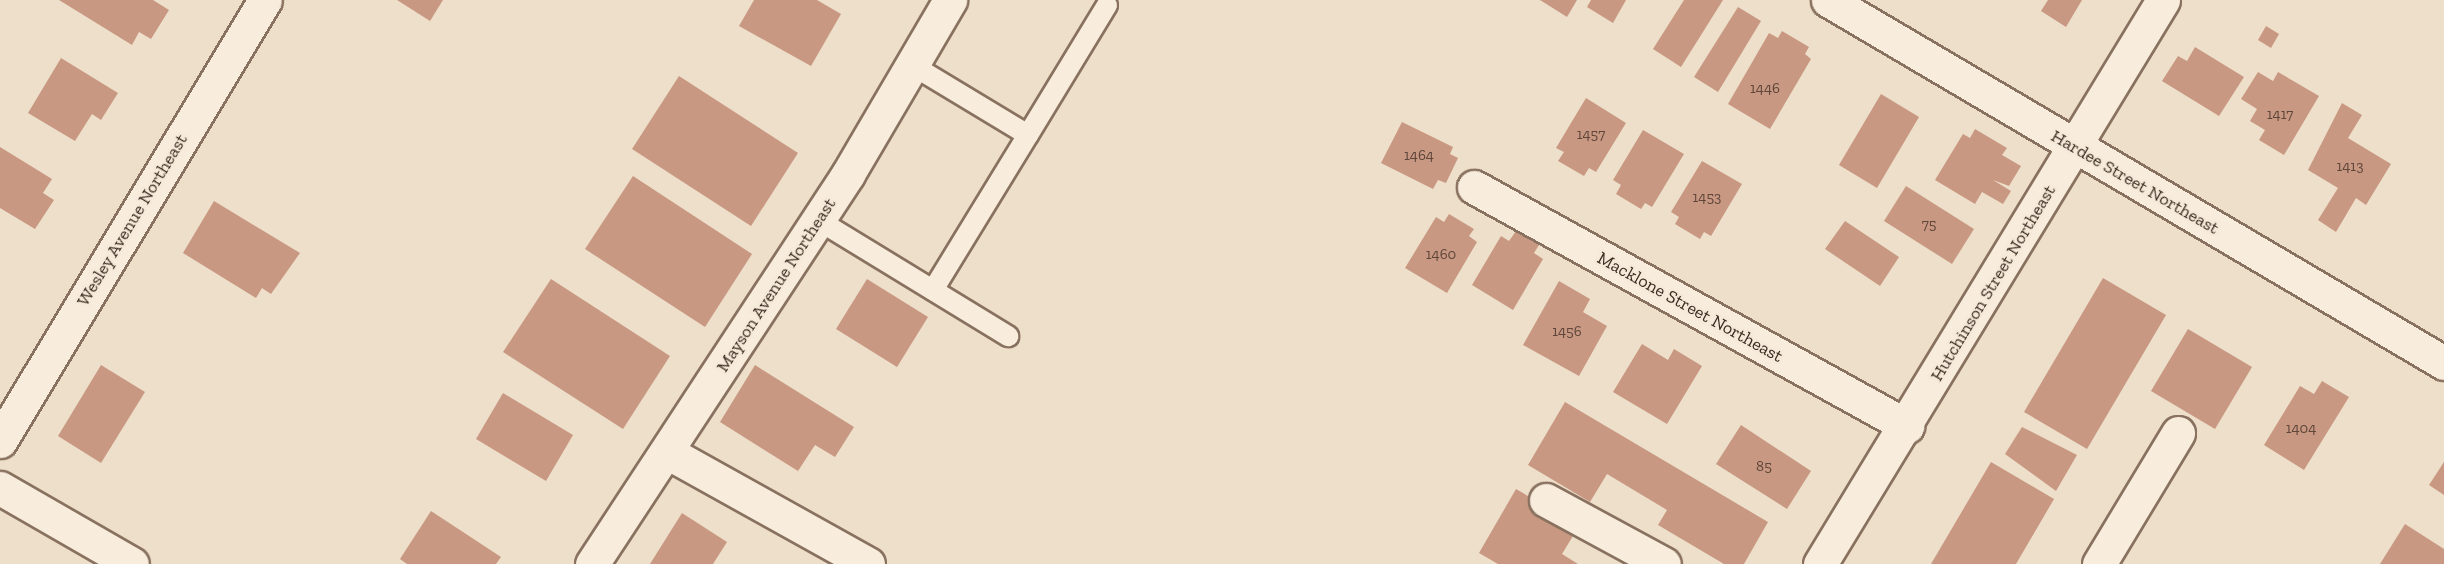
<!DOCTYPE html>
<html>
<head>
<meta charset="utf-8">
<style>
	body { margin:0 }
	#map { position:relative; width:2444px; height:564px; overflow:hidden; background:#eddfca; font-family:"Zilla Slab",serif }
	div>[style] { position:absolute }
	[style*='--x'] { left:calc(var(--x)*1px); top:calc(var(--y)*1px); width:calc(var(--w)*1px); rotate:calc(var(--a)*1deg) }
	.building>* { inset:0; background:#c99882 }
	.roads { filter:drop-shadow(2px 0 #89715f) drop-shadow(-2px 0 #89715f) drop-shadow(0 2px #89715f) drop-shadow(0 -2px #89715f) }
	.lane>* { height:20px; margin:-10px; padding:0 10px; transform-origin:10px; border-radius:10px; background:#f8eddd }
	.street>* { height:33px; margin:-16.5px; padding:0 16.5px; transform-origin:16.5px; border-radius:16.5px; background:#f8eddd }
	span { translate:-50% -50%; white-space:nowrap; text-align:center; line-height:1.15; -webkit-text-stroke:5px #f5ead9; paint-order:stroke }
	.number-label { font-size:15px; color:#5e463a }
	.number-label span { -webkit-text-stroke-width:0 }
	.street-label { font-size:18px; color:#3b2b22 }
</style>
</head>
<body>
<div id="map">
	<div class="building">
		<i style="clip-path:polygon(59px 0,153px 0,169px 10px,151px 39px,139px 32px,132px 45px)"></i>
		<i style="clip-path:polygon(397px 0,443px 0,430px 21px)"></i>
		<i style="clip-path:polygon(754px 0,817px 0,841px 14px,811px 66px,739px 26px)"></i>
		<i style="clip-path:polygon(1540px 0,1577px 0,1567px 17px)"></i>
		<i style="clip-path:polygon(1591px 0,1626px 0,1613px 23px,1587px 7px)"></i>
		<i style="clip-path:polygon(1684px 0,1723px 0,1681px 67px,1653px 49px)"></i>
		<i style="clip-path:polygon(2048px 0,2082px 0,2066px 27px,2041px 11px)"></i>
		<i style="clip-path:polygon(1738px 7px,1761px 21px,1718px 92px,1694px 77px)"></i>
		<i style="clip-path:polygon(2266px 26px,2279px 34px,2271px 48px,2258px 40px)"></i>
		<i style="clip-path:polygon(1782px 31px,1809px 47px,1805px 54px,1811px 59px,1770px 129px,1728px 104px,1769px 33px,1778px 38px)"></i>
		<i style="clip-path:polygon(2195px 47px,2244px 77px,2219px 116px,2162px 81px,2178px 56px,2187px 61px)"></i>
		<i style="clip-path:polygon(61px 58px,118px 93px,101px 120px,92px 114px,75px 141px,28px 113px)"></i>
		<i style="clip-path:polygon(2258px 72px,2273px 81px,2278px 72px,2319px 96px,2284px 155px,2259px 140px,2265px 130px,2250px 121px,2257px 109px,2241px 99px)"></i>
		<i style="clip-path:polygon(679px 76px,798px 153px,751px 226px,632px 149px)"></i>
		<i style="clip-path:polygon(1881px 94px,1919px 117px,1877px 188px,1839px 165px)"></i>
		<i style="clip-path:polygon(1586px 98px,1626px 123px,1596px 172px,1589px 168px,1584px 176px,1558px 161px,1564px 152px,1556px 148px)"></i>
		<i style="clip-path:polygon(2342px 103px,2362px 115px,2348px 138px,2391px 164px,2366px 205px,2356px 198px,2336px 232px,2318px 220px,2338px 188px,2308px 170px)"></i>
		<i style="clip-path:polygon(1402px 122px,1453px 147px,1450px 154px,1458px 158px,1446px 183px,1438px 180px,1433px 189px,1381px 163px)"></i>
		<i style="clip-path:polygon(1975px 129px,2007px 148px,2002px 155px,2021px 166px,2009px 186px,1993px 180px,2011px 191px,2003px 204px,1982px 192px,1975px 204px,1935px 180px,1963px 134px,1970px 138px)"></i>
		<i style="clip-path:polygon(1643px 130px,1684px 154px,1652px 207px,1645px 203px,1641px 209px,1616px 194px,1621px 185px,1613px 180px)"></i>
		<i style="clip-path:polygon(0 147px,52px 179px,43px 193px,54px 200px,35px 229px,0 208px)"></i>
		<i style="clip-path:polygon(1702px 161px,1742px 184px,1711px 236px,1704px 232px,1700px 239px,1675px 224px,1679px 217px,1671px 212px)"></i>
		<i style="clip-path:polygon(633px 176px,752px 254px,705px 327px,585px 249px)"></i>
		<i style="clip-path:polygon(1906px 186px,1974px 229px,1952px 264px,1884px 221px)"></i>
		<i style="clip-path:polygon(214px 201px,300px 253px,271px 294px,262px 288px,256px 298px,183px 253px)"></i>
		<i style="clip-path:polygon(1449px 214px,1474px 229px,1469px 236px,1477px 242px,1447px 293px,1405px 268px,1436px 217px,1444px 222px)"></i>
		<i style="clip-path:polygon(1845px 221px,1899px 257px,1880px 286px,1825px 249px)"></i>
		<i style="clip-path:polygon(1516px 231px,1539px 245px,1534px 253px,1543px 259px,1513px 310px,1472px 285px,1501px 236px,1509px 241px)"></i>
		<i style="clip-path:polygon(2103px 278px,2166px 315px,2087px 449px,2024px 412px)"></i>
		<i style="clip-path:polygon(551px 279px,670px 356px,623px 429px,503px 352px)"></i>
		<i style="clip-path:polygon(867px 279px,928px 317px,897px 367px,836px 329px)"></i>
		<i style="clip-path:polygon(1559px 281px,1590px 299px,1583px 312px,1607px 326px,1579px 376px,1523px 345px)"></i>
		<i style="clip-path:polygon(2188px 329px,2252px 367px,2215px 429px,2151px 391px)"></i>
		<i style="clip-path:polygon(1642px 344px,1668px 360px,1674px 349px,1702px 366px,1667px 424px,1613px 392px)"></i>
		<i style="clip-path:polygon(101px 365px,145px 392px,101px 463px,58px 436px)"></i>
		<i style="clip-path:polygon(755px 365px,854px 427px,835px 457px,815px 445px,798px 471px,720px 422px)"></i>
		<i style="clip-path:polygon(2322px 381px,2349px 397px,2304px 470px,2264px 445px,2300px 386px,2314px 394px)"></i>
		<i style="clip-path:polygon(503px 393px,573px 435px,546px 481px,476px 439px)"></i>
		<i style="clip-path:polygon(1565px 402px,1768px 522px,1744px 564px,1724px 564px,1658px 525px,1667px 510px,1607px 474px,1590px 502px,1528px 465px)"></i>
		<i style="clip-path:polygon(1741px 425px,1811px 471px,1787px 509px,1716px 464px)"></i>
		<i style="clip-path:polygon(2022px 427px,2077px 455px,2056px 491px,2005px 454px)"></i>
		<i style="clip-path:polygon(1991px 462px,2054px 499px,2016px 564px,1931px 564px)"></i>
		<i style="clip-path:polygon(2444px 462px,2444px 495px,2429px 485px)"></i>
		<i style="clip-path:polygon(1516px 489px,1579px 526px,1562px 554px,1578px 564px,1498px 564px,1479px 553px)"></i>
		<i style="clip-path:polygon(431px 511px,501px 557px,496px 564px,407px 564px,400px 559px)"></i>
		<i style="clip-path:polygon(682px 513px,727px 542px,713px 564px,650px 564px)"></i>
		<i style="clip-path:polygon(2405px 524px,2444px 549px,2444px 564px,2380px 564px)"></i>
	</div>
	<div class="roads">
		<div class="lane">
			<i style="--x:912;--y:65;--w:135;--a:31.1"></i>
			<i style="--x:1028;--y:135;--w:152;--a:-58.7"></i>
			<i style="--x:818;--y:220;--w:223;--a:31.4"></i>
			<i style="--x:933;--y:290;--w:182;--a:-58.5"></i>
		</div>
		<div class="street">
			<i style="--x:1828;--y:0;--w:715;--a:30.51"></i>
			<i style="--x:1474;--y:187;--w:495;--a:28.9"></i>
			<i style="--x:0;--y:441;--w:514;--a:-59"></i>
			<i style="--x:667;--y:452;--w:230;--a:29.1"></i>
			<i style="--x:0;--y:488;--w:152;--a:29.9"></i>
			<i style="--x:1546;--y:500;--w:134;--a:28.5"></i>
			<i style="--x:592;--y:564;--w:467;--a:-56.7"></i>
			<i style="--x:848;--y:174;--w:202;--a:-59.6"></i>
			<i style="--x:1820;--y:564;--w:660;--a:-58.69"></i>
			<i style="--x:2099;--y:564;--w:153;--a:-58.9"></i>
		</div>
	</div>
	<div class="number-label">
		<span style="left:1765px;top:89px">1446</span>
		<span style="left:2280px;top:115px">1417</span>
		<span style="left:1591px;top:135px">1457</span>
		<span style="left:1419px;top:156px">1464</span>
		<span style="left:2350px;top:167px">1413</span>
		<span style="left:1707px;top:198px">1453</span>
		<span style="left:1929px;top:225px">75</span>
		<span style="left:1441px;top:255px">1460</span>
		<span style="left:1567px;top:332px">1456</span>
		<span style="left:2301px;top:429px">1404</span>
		<span style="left:1764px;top:467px">85</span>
	</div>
	<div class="street-label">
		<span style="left:2135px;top:182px;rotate:30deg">Hardee Street Northeast</span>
		<span style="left:132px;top:220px;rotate:-59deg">Wesley Avenue Northeast</span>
		<span style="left:1993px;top:283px;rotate:-59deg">Hutchinson Street Northeast</span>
		<span style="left:776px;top:285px;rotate:-57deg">Mayson Avenue Northeast</span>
		<span style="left:1690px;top:307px;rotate:29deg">Macklone Street Northeast</span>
	</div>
</div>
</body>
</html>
